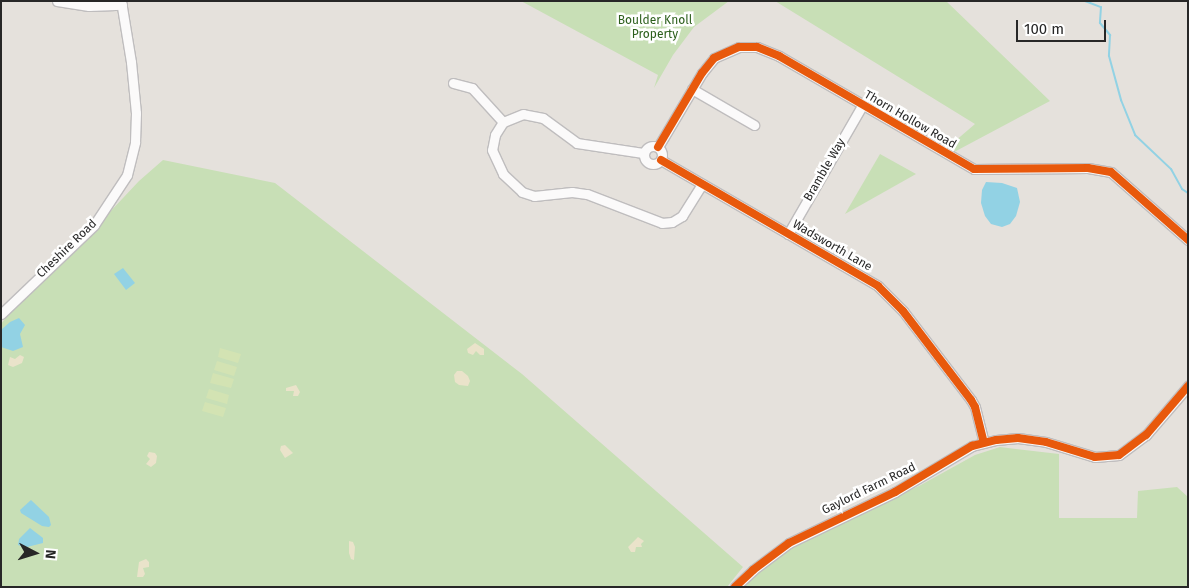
<!DOCTYPE html>
<html>
<head>
<meta charset="utf-8">
<style>
	body { margin:0 }
	#map { position:relative; width:1189px; height:588px; overflow:hidden; background:#e5e1dc; font-family:"Fira Sans",sans-serif }
	div>[style] { position:absolute }
	[style*='--x'] { left:calc(var(--x)*1px); top:calc(var(--y)*1px); width:calc(var(--w)*1px); rotate:calc(var(--a)*1deg) }
	.green>* { inset:0; background:#c8dfb6 }
	.sand>* { inset:0; background:#eae3ca }
	.pitch>* { inset:0; background:#d3e3b3 }
	.water>* { inset:0; background:#92d2e4 }
	.stream>* { height:2px; margin:-1px; padding:0 1px; transform-origin:1px; border-radius:1px; background:#92d2e4 }
	.roads { filter:drop-shadow(1px 0 #bfbdbe) drop-shadow(-1px 0 #bfbdbe) drop-shadow(0 1px #bfbdbe) drop-shadow(0 -1px #bfbdbe) }
	.minor>* { height:9px; margin:-4.5px; padding:0 4.5px; transform-origin:4.5px; border-radius:4.5px; background:#fbfafa }
	.minor>.ring { margin:-4.5px; padding:0; box-sizing:content-box; background:none; border:9px solid #fbfafa; border-radius:50% }
	.cycleway>* { height:8px; margin:-4px; padding:0 4px; transform-origin:4px; border-radius:4px; background:#e8590c }
	span { translate:-50% -50%; white-space:nowrap; text-align:center; line-height:1.15; -webkit-text-stroke:5px #fff; paint-order:stroke }
	.park-label { font-size:12px; color:#2c5f1c }
	.street-label { font-size:12px; color:#272727 }
	.frame { position:absolute; inset:0; border:2px solid #272727; pointer-events:none }
	.north { position:absolute; left:10px; top:528px; width:50px; height:50px; -webkit-text-stroke:4px #fff; paint-order:stroke; rotate:95deg; font-size:14px; font-weight:700; line-height:20px; text-align:center; color:#272727 }
	.north::after { content:''; display:block; margin:auto; width:18px; height:22px; background:#272727; clip-path:polygon(50% 0,100% 100%,50% 72%,0 100%) }
	.scale { position:absolute; left:1016px; top:20px; width:90px; height:22px; box-sizing:border-box; border:2px solid #272727; border-top:0; padding-left:6px; font-size:15px; line-height:18px; white-space:nowrap; color:#272727; -webkit-text-stroke:4px #fff; paint-order:stroke }
</style>
</head>
<body>
<div id="map">
	<div class="green">
		<i style="clip-path:polygon(521px 1px,729px 1px,694px 27px,673px 55px,654px 88px,658px 75px)"></i>
		<i style="clip-path:polygon(775px 1px,946px 1px,1050px 101px,956px 151px,947px 148px,975px 124px)"></i>
		<i style="clip-path:polygon(880px 154px,916px 174px,845px 214px)"></i>
		<i style="clip-path:polygon(163px 160px,275px 183px,522px 374px,743px 567px,727px 587px,1px 587px,1px 324px,16px 304px,75px 249px,139px 181px)"></i>
		<i style="clip-path:polygon(1000px 447px,1059px 454px,1059px 518px,1137px 518px,1138px 491px,1177px 487px,1188px 497px,1188px 587px,743px 587px,768px 562px,813px 535px,919px 486px,975px 455px)"></i>
	</div>
	<div class="sand">
		<i style="clip-path:polygon(475px 343px,484px 349px,484px 355px,480px 355px,476px 351px,473px 355px,468px 353px,467px 349px)"></i>
		<i style="clip-path:polygon(20px 355px,24px 357px,22px 363px,13px 367px,8px 365px,10px 357px,15px 359px)"></i>
		<i style="clip-path:polygon(457px 371px,462px 371px,468px 376px,470px 381px,468px 386px,459px 385px,455px 382px,454px 375px)"></i>
		<i style="clip-path:polygon(296px 385px,300px 392px,298px 396px,293px 396px,294px 391px,286px 391px,286px 388px)"></i>
		<i style="clip-path:polygon(285px 445px,293px 453px,285px 458px,280px 450px,281px 446px)"></i>
		<i style="clip-path:polygon(149px 452px,155px 453px,157px 456px,156px 463px,151px 467px,146px 464px,150px 459px,147px 456px)"></i>
		<i style="clip-path:polygon(638px 537px,644px 541px,641px 544px,642px 547px,636px 547px,635px 552px,631px 552px,628px 547px)"></i>
		<i style="clip-path:polygon(349px 541px,353px 542px,355px 547px,354px 560px,351px 559px,349px 553px)"></i>
		<i style="clip-path:polygon(146px 559px,149px 562px,149px 567px,143px 568px,145px 574px,143px 577px,137px 577px,139px 562px)"></i>
	</div>
	<div class="pitch">
		<i style="clip-path:polygon(220px 348px,241px 354px,238px 363px,218px 357px)"></i>
		<i style="clip-path:polygon(217px 361px,237px 367px,234px 376px,214px 370px)"></i>
		<i style="clip-path:polygon(213px 373px,234px 379px,231px 388px,210px 383px)"></i>
		<i style="clip-path:polygon(209px 389px,229px 395px,227px 404px,206px 398px)"></i>
		<i style="clip-path:polygon(205px 402px,226px 408px,223px 417px,202px 411px)"></i>
	</div>
	<div class="water">
		<i style="clip-path:polygon(986px 182px,1002px 183px,1017px 188px,1020px 202px,1016px 216px,1010px 224px,1002px 227px,991px 224px,985px 216px,981px 203px,982px 190px)"></i>
		<i style="clip-path:polygon(123px 268px,135px 283px,126px 290px,114px 274px)"></i>
		<i style="clip-path:polygon(19px 318px,25px 325px,20px 334px,23px 347px,13px 351px,1px 347px,1px 330px,10px 322px)"></i>
		<i style="clip-path:polygon(31px 500px,49px 517px,51px 525px,49px 527px,42px 526px,21px 513px,20px 510px)"></i>
		<i style="clip-path:polygon(30px 528px,43px 538px,43px 543px,27px 547px,21px 546px,18px 545px,19px 539px)"></i>
	</div>
	<div class="stream">
		<i style="--x:1085;--y:1;--w:17;--a:21"></i>
		<i style="--x:1101;--y:7;--w:16;--a:94"></i>
		<i style="--x:1100;--y:23;--w:16;--a:50"></i>
		<i style="--x:1110;--y:35;--w:21;--a:93"></i>
		<i style="--x:1109;--y:56;--w:46;--a:74.7"></i>
		<i style="--x:1121;--y:100;--w:38;--a:68"></i>
		<i style="--x:1135;--y:135;--w:50;--a:43.4"></i>
		<i style="--x:1171;--y:169;--w:23;--a:61"></i>
		<i style="--x:1182;--y:189;--w:7;--a:34"></i>
	</div>
	<div class="roads">
		<div class="minor">
			<i style="--x:57;--y:1;--w:32;--a:9"></i>
			<i style="--x:89;--y:6;--w:33;--a:-2"></i>
			<i style="--x:453;--y:83;--w:20;--a:15"></i>
			<i style="--x:472;--y:88;--w:46;--a:47.6"></i>
			<i style="--x:692;--y:89;--w:72;--a:30.1"></i>
			<i class="ring" style="left:644px;top:146px;width:9px;height:9px"></i>
			<i style="--x:658;--y:147;--w:86;--a:-59.3"></i>
			<i style="--x:702;--y:73;--w:19;--a:-51"></i>
			<i style="--x:714;--y:58;--w:27;--a:-24"></i>
			<i style="--x:739;--y:47;--w:18;--a:0"></i>
			<i style="--x:757;--y:47;--w:24;--a:22"></i>
			<i style="--x:779;--y:56;--w:225;--a:30.1"></i>
			<i style="--x:974;--y:169;--w:114;--a:-0.5"></i>
			<i style="--x:1088;--y:168;--w:23;--a:10"></i>
			<i style="--x:1111;--y:172;--w:103;--a:41.4"></i>
			<i style="--x:643;--y:153;--w:67;--a:-171.4"></i>
			<i style="--x:577;--y:143;--w:42;--a:-143.7"></i>
			<i style="--x:543;--y:118;--w:20;--a:-169"></i>
			<i style="--x:523;--y:114;--w:22;--a:158"></i>
			<i style="--x:503;--y:122;--w:15;--a:122"></i>
			<i style="--x:495;--y:135;--w:15;--a:101"></i>
			<i style="--x:492;--y:150;--w:26;--a:65"></i>
			<i style="--x:503;--y:174;--w:26;--a:43"></i>
			<i style="--x:522;--y:192;--w:13;--a:18"></i>
			<i style="--x:534;--y:196;--w:38;--a:-6"></i>
			<i style="--x:572;--y:192;--w:15;--a:8"></i>
			<i style="--x:587;--y:194;--w:80;--a:21.1"></i>
			<i style="--x:662;--y:223;--w:10;--a:-6"></i>
			<i style="--x:672;--y:222;--w:12;--a:-31"></i>
			<i style="--x:682;--y:216;--w:38;--a:-58"></i>
			<i style="--x:661;--y:160;--w:251;--a:30.1"></i>
			<i style="--x:878;--y:286;--w:35;--a:45"></i>
			<i style="--x:903;--y:311;--w:112;--a:52.6"></i>
			<i style="--x:971;--y:400;--w:8;--a:60"></i>
			<i style="--x:975;--y:407;--w:36;--a:76"></i>
			<i style="--x:788;--y:234;--w:148;--a:-60"></i>
			<i style="--x:1;--y:314;--w:129;--a:-43.7"></i>
			<i style="--x:94;--y:225;--w:60;--a:-56.6"></i>
			<i style="--x:127;--y:175;--w:34;--a:-76"></i>
			<i style="--x:135;--y:142;--w:29;--a:-88"></i>
			<i style="--x:136;--y:113;--w:51;--a:-95.6"></i>
			<i style="--x:131;--y:62;--w:62;--a:-99.3"></i>
			<i style="--x:735;--y:587;--w:25;--a:-43"></i>
			<i style="--x:753;--y:570;--w:45;--a:-36.9"></i>
			<i style="--x:789;--y:543;--w:118;--a:-25.7"></i>
			<i style="--x:895;--y:492;--w:90;--a:-30.9"></i>
			<i style="--x:972;--y:446;--w:25;--a:-14"></i>
			<i style="--x:996;--y:440;--w:22;--a:-5"></i>
			<i style="--x:1018;--y:438;--w:28;--a:8"></i>
			<i style="--x:1046;--y:442;--w:51;--a:17"></i>
			<i style="--x:1095;--y:457;--w:24;--a:-5"></i>
			<i style="--x:1119;--y:455;--w:34;--a:-37"></i>
			<i style="--x:1146;--y:435;--w:65;--a:-49.4"></i>
		</div>
	</div>
	<div class="cycleway">
		<i style="--x:658;--y:147;--w:86;--a:-59.3"></i>
		<i style="--x:702;--y:73;--w:19;--a:-51"></i>
		<i style="--x:714;--y:58;--w:27;--a:-24"></i>
		<i style="--x:739;--y:47;--w:18;--a:0"></i>
		<i style="--x:757;--y:47;--w:24;--a:22"></i>
		<i style="--x:779;--y:56;--w:225;--a:30.1"></i>
		<i style="--x:974;--y:169;--w:114;--a:-0.5"></i>
		<i style="--x:1088;--y:168;--w:23;--a:10"></i>
		<i style="--x:1111;--y:172;--w:103;--a:41.4"></i>
		<i style="--x:661;--y:160;--w:251;--a:30.1"></i>
		<i style="--x:878;--y:286;--w:35;--a:45"></i>
		<i style="--x:903;--y:311;--w:112;--a:52.6"></i>
		<i style="--x:971;--y:400;--w:8;--a:60"></i>
		<i style="--x:975;--y:407;--w:36;--a:76"></i>
		<i style="--x:735;--y:587;--w:25;--a:-43"></i>
		<i style="--x:753;--y:570;--w:45;--a:-36.9"></i>
		<i style="--x:789;--y:543;--w:118;--a:-25.7"></i>
		<i style="--x:895;--y:492;--w:90;--a:-30.9"></i>
		<i style="--x:972;--y:446;--w:25;--a:-14"></i>
		<i style="--x:996;--y:440;--w:22;--a:-5"></i>
		<i style="--x:1018;--y:438;--w:28;--a:8"></i>
		<i style="--x:1046;--y:442;--w:51;--a:17"></i>
		<i style="--x:1095;--y:457;--w:24;--a:-5"></i>
		<i style="--x:1119;--y:455;--w:34;--a:-37"></i>
		<i style="--x:1146;--y:435;--w:65;--a:-49.4"></i>
	</div>
	<div class="park-label">
		<span style="left:655px;top:28px">Boulder Knoll<br>Property</span>
	</div>
	<div class="street-label">
		<span style="left:910px;top:120px;rotate:30deg">Thorn Hollow Road</span>
		<span style="left:825px;top:170px;rotate:-60deg">Bramble Way</span>
		<span style="left:832px;top:246px;rotate:30deg">Wadsworth Lane</span>
		<span style="left:67px;top:249px;rotate:-44deg">Cheshire Road</span>
		<span style="left:869px;top:489px;rotate:-26deg">Gaylord Farm Road</span>
	</div>
	<div class="frame"></div>
	<div class="north">N</div>
	<div class="scale">100 m</div>
</div>
</body>
</html>
